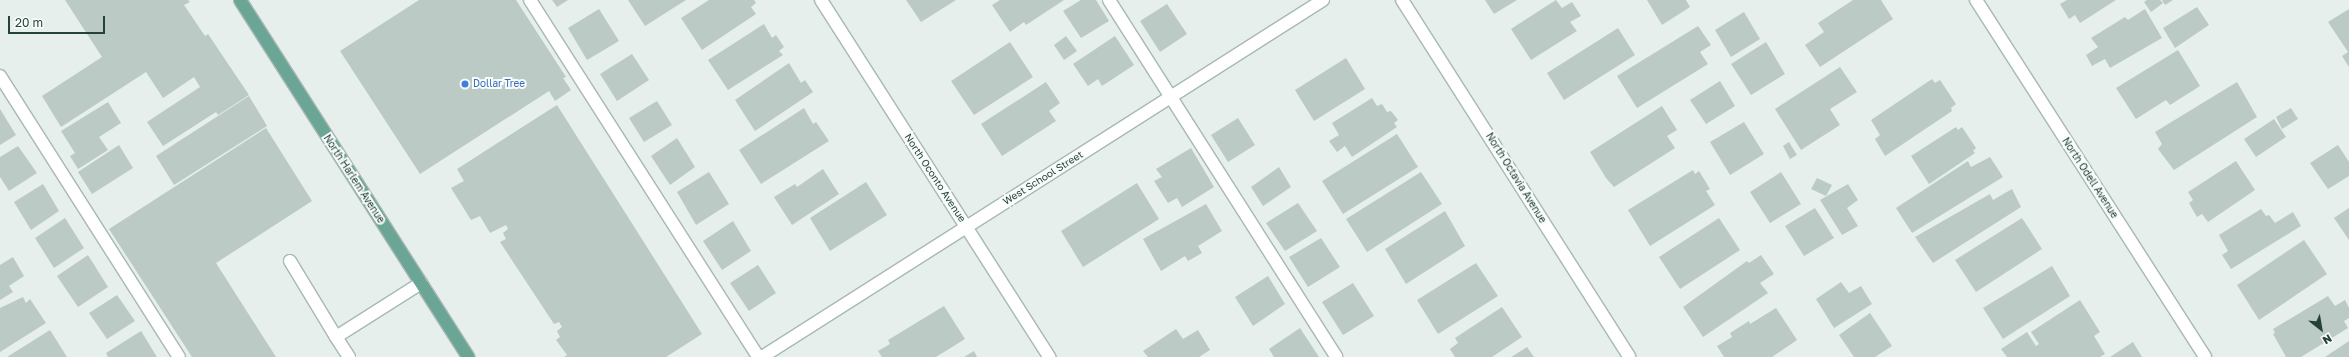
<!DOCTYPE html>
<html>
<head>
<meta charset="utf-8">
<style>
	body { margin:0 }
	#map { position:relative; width:2349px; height:357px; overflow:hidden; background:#e6efeb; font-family:"Golos Text",sans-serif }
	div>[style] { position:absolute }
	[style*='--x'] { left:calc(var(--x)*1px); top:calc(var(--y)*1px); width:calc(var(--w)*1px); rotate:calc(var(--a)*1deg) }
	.building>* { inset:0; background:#bbcac4 }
	.roads { filter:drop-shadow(1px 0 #a8b8b2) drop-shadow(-1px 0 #a8b8b2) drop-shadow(0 1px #a8b8b2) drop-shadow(0 -1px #a8b8b2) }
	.minor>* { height:12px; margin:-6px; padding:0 6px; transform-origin:6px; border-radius:6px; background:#fff }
	.major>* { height:12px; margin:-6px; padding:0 6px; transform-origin:6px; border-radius:6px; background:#6aa596 }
	.dots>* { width:11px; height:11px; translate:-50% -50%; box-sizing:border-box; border:2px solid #f7fbf9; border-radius:50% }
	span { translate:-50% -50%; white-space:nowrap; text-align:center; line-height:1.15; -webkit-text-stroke:4px #f7fbf9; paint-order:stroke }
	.shop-label { font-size:10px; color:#366cbe }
	.left { translate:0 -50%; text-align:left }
	.street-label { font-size:10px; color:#24423a }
	.north { position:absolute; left:2301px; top:309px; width:40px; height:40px; -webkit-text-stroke:3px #f7fbf9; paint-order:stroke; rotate:149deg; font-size:11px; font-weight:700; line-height:16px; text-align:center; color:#24423a }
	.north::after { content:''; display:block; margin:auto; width:14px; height:18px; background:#24423a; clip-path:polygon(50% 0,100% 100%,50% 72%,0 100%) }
	.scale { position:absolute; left:8px; top:16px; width:97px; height:18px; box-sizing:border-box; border:2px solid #24423a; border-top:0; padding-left:5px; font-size:12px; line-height:14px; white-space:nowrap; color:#24423a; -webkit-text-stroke:3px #f7fbf9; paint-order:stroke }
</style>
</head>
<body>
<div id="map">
	<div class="building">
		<i style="clip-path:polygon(65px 0,188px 0,190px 2px,184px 5px,205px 36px,208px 34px,249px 95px,218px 115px,216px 112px,163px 146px,147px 122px,200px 87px,194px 77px,163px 98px,146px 72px,61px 127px,42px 96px,102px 57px)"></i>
		<i style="clip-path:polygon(419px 0,516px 0,566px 77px,563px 78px,571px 90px,555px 101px,549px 91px,420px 174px,340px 51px)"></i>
		<i style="clip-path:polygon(552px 0,568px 0,557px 7px)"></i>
		<i style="clip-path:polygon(628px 0,686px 0,645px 26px)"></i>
		<i style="clip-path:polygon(709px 0,754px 0,756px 3px,751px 7px,756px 14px,702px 50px,681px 18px)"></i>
		<i style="clip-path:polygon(906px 0,956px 0,921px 22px)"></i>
		<i style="clip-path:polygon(1000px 0,1064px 0,1026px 25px,1024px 22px,1010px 32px,992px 5px)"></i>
		<i style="clip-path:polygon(1081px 0,1096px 0,1109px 21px,1081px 38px,1063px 11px)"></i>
		<i style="clip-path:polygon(1485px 0,1517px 0,1494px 14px)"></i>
		<i style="clip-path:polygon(1556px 0,1562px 8px,1572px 2px,1581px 16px,1570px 22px,1577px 31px,1531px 60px,1511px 29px)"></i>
		<i style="clip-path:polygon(1647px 0,1686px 0,1690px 7px,1662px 25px)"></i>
		<i style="clip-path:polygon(1853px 0,1881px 0,1893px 19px,1820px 67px,1805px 45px,1824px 32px,1818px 23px)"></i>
		<i style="clip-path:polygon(2067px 0,2116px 0,2080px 23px,2075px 15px,2069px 19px,2060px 4px)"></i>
		<i style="clip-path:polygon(2147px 0,2160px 0,2163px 3px,2151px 12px,2144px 2px)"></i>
		<i style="clip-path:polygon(2162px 0,2173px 0,2165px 5px)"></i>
		<i style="clip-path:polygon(1167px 4px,1187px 34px,1160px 52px,1140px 21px)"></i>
		<i style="clip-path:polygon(2197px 7px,2209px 25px,2175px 48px,2163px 28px)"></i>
		<i style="clip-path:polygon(599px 9px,619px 41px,587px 60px,568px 28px)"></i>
		<i style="clip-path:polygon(2145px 9px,2162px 38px,2110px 68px,2105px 59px,2092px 66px,2086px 55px,2098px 47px,2091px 38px,2125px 17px,2128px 20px)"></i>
		<i style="clip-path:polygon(2349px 9px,2349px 67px,2342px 56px,2348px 52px,2328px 22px)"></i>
		<i style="clip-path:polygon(1744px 12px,1760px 39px,1731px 57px,1715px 30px)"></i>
		<i style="clip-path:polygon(764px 24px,772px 38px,776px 35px,784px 47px,779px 51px,783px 55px,728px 90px,708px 60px)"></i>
		<i style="clip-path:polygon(1698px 26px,1711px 45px,1700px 52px,1708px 64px,1637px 108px,1617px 76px)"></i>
		<i style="clip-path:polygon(1618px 28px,1635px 55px,1564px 100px,1547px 73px)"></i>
		<i style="clip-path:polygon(1066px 36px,1077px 51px,1064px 60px,1054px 45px)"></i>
		<i style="clip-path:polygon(1115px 36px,1134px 65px,1102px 86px,1098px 79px,1088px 86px,1073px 64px)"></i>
		<i style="clip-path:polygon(1010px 42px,1033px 77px,974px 115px,951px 81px)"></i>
		<i style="clip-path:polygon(1766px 42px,1785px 74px,1751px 95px,1731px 64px)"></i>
		<i style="clip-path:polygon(2178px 50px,2200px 86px,2170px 105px,2166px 100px,2136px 119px,2116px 88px)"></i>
		<i style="clip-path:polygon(632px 54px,649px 80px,617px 101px,600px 74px)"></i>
		<i style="clip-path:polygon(1346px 58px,1365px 89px,1314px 121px,1295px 90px)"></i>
		<i style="clip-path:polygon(789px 63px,801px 83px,805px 80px,813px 92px,755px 131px,735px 100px)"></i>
		<i style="clip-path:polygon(1840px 67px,1857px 92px,1830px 109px,1840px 125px,1801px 150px,1775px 109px)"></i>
		<i style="clip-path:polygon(1932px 79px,1935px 83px,1940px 80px,1956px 104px,1951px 108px,1952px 111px,1885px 156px,1875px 139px,1880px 135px,1871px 120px)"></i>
		<i style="clip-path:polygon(1720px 81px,1735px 106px,1706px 124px,1690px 100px)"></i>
		<i style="clip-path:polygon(1046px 82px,1060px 103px,1049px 111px,1056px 121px,1002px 156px,981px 124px)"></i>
		<i style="clip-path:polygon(2237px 82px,2257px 117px,2174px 170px,2158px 149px,2162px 144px,2155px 132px)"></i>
		<i style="clip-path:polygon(249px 96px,267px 126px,174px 185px,156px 156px)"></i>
		<i style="clip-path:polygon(1372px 98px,1377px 106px,1382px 104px,1387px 112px,1391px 111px,1398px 120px,1394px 123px,1397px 127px,1352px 157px,1345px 146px,1337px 152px,1329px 141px,1339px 135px,1332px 123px)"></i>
		<i style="clip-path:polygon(657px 101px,672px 125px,644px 142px,629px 118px)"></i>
		<i style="clip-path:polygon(108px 102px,121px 123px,99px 137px,108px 150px,78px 169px,70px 156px,75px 153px,61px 131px)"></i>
		<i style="clip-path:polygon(557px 105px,702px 334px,666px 357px,564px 357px,567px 355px,556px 340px,560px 337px,557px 331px,562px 327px,559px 322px,554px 324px,500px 242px,506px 239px,503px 233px,508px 229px,506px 225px,490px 233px,480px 216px,471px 220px,451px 188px,464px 181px,457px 169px)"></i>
		<i style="clip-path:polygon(1662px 106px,1677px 130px,1667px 136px,1675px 148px,1614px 187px,1606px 178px,1590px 152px)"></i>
		<i style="clip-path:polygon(804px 108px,813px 124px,816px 122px,829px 141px,761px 184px,739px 150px)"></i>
		<i style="clip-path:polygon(2291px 108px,2298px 119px,2282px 129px,2276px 117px)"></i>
		<i style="clip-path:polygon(0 109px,16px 135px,0 145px)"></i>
		<i style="clip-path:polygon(1238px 118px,1255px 145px,1228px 162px,1211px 135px)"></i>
		<i style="clip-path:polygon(2274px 119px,2286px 137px,2256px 157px,2244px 139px)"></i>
		<i style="clip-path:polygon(1744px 122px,1764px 154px,1730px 175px,1710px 142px)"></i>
		<i style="clip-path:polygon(1956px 127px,1958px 130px,1962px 127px,1976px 148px,1973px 151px,1975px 153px,1929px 184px,1911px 156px)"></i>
		<i style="clip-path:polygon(266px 128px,312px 201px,216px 263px,276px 357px,192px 357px,109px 229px)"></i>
		<i style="clip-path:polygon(1397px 134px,1418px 167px,1343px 214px,1322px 181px)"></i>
		<i style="clip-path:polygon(677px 138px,695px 167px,670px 185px,651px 156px)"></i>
		<i style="clip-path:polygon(1789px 142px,1797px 155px,1790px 159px,1783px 146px)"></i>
		<i style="clip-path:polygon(119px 145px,133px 168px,92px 194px,78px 172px)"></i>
		<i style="clip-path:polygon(2338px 145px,2349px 162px,2349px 176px,2328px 189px,2310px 163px)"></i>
		<i style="clip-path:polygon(18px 146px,37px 173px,9px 191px,0 177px,0 157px)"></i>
		<i style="clip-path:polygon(1191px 148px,1214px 187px,1182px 207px,1177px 198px,1168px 203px,1154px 181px,1162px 177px,1156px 169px)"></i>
		<i style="clip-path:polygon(1990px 157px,2003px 177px,1912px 233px,1896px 208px,1968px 161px,1971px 167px)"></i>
		<i style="clip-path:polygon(2236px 161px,2255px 190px,2208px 222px,2202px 214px,2197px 217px,2189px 203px,2193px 200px,2188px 192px)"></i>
		<i style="clip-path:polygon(1279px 167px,1291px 187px,1263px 206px,1251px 187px)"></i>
		<i style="clip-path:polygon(823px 169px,839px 194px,792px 225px,774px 197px,795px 184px,797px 187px)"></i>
		<i style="clip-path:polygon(1693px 170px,1695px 174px,1699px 171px,1710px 189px,1706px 191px,1715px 205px,1650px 246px,1628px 210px)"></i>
		<i style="clip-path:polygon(709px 172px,729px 204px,696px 225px,677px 192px)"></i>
		<i style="clip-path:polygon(1421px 172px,1442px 204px,1367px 252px,1346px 219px)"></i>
		<i style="clip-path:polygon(1781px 172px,1801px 204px,1770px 223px,1750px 192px)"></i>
		<i style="clip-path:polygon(1817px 178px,1832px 185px,1826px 196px,1811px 189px)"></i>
		<i style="clip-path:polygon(866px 182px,887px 215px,830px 251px,810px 218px)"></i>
		<i style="clip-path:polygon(1137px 183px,1159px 219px,1083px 267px,1061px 231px)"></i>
		<i style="clip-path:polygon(43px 184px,59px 211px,31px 230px,14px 202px)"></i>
		<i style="clip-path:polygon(1848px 184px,1858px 200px,1847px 208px,1858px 226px,1842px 235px,1820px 200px)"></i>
		<i style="clip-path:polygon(2012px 189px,2021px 207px,1933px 263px,1915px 237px,1990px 194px,1993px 200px)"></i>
		<i style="clip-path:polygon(1298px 203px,1317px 231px,1285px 251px,1266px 223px)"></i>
		<i style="clip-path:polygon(1206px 204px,1222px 231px,1198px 246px,1202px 253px,1188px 261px,1185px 256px,1161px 271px,1143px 239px)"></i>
		<i style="clip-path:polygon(1815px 208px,1834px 238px,1804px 256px,1785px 226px)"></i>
		<i style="clip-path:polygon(2349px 208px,2349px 240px,2334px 218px)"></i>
		<i style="clip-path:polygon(2261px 209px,2266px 216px,2269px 215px,2275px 223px,2293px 212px,2301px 226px,2231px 269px,2222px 255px,2228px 251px,2219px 235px)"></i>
		<i style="clip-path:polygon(1445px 211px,1465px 246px,1406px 284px,1385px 249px)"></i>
		<i style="clip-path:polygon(65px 218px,84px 248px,54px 268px,35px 238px)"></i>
		<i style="clip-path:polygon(1719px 218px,1740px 250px,1680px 289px,1659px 257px)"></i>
		<i style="clip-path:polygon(2022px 218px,2042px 249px,1976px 292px,1955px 260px)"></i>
		<i style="clip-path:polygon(733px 221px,751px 251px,722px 270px,703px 241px)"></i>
		<i style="clip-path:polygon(1321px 238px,1340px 267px,1308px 287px,1289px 257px)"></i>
		<i style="clip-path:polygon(2304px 240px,2327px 274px,2259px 320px,2237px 285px)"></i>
		<i style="clip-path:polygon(88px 255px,108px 287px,78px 307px,57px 276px)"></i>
		<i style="clip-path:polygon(1761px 255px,1774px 274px,1760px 283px,1768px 293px,1703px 337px,1683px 307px,1747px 261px,1749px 263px)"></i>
		<i style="clip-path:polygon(13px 257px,24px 276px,9px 286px,13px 292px,0 300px,0 265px)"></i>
		<i style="clip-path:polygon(1476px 263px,1498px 296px,1438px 334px,1417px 300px)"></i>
		<i style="clip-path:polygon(758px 265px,776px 293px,749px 311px,730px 283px)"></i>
		<i style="clip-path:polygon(2052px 266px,2070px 296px,2003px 339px,1983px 308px)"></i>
		<i style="clip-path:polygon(1268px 276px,1285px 304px,1253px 326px,1235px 297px)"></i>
		<i style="clip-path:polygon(1841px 282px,1849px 293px,1861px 286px,1872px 304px,1834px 328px,1816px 299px)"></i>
		<i style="clip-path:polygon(1353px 283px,1374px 316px,1343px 335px,1322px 302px)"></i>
		<i style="clip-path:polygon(117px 295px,135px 321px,107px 339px,89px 313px)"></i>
		<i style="clip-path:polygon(2328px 296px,2335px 306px,2345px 300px,2349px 308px,2349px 318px,2344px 321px,2348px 328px,2301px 357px,2286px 357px,2273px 334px,2275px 333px,2273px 329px)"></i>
		<i style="clip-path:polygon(23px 297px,26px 303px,30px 299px,46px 323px,0 352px,0 308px)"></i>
		<i style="clip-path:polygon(2080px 300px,2100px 332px,2094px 336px,2105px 354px,2100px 357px,2007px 357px,2001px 349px,2027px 332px,2036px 346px,2039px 344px,2031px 332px)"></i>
		<i style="clip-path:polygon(944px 306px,965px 339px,936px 357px,882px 357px,878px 351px,890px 344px,888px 340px)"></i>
		<i style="clip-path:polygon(1502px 307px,1522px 337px,1492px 357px,1455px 357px,1450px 349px,1458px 343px,1455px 338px)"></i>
		<i style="clip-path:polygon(1776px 308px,1797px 340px,1772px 357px,1724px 357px,1717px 346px,1732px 337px,1730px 333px,1749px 321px,1750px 324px)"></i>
		<i style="clip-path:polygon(1870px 313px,1892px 346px,1875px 357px,1854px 357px,1839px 335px)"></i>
		<i style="clip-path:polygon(1300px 328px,1319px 357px,1274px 357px,1269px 349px)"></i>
		<i style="clip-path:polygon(1176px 329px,1183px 339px,1198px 330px,1210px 350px,1199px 357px,1148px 357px,1143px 351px)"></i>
		<i style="clip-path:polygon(50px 330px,67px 357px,7px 357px)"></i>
		<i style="clip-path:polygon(141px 331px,157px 357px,108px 357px,106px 353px)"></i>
		<i style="clip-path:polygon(2349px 341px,2349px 357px,2325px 357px)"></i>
		<i style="clip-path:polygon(2133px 342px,2142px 357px,2110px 357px)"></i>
		<i style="clip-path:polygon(1527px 347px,1534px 357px,1511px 357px)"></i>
		<i style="clip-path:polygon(974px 351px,977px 357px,964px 357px)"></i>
	</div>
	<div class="roads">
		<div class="minor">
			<i style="--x:530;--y:0;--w:424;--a:57.4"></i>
			<i style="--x:821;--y:0;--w:424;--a:57.4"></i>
			<i style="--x:1109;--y:0;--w:423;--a:57.5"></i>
			<i style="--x:1402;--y:0;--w:423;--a:57.5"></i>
			<i style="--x:1976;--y:0;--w:424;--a:57.3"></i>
			<i style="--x:0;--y:76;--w:333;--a:57.5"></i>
			<i style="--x:290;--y:261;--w:89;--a:58.8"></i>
			<i style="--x:336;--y:337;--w:101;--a:-32.4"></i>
			<i style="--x:336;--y:337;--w:24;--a:57"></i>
			<i style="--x:762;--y:357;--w:665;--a:-32.47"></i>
		</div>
		<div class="major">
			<i style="--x:240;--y:0;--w:424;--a:57.4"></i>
		</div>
	</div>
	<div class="dots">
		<i style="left:465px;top:84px;background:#3f7fe0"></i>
	</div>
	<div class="shop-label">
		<span class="left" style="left:473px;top:84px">Dollar Tree</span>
	</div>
	<div class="street-label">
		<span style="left:935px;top:178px;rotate:57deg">North Oconto Avenue</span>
		<span style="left:1043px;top:178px;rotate:-32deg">West School Street</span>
		<span style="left:1516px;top:178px;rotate:58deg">North Octavia Avenue</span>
		<span style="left:2090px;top:178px;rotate:57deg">North Odell Avenue</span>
		<span style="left:354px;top:179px;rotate:57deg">North Harlem Avenue</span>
	</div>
	<div class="north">N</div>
	<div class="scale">20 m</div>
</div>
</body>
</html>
